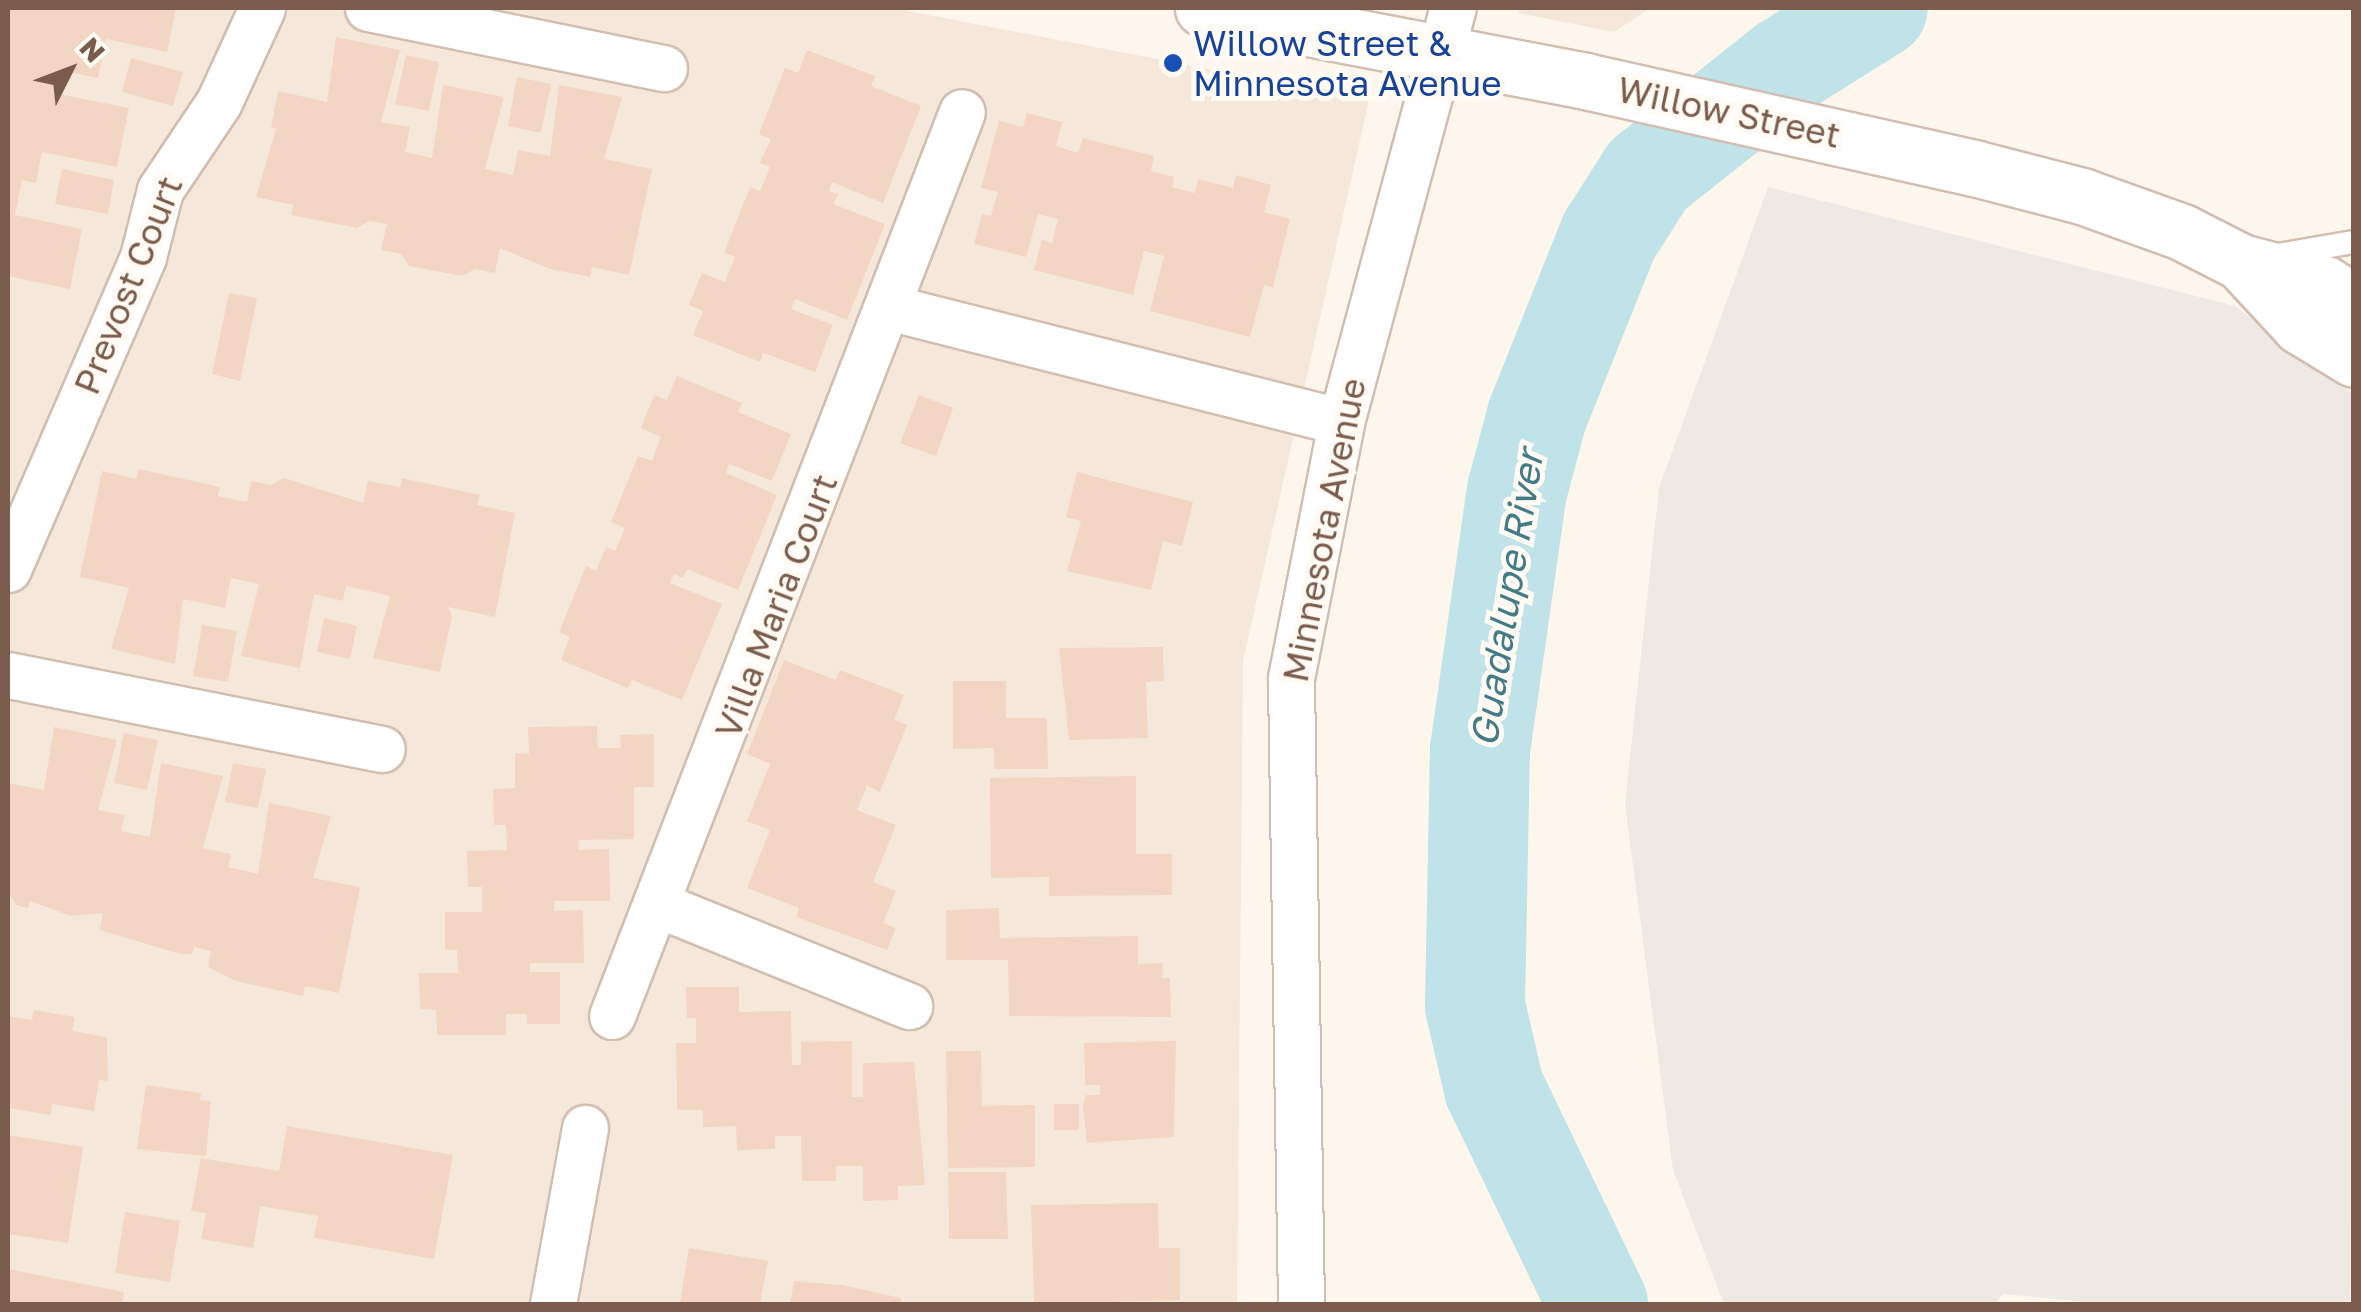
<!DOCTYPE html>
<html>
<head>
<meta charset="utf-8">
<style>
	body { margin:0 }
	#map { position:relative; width:2361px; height:1312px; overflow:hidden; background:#fdf6ec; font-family:"Golos Text",sans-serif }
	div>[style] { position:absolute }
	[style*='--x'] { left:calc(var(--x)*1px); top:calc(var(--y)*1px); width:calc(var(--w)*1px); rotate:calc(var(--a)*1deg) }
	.residential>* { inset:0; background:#f5e8da }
	.industrial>* { inset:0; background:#efe9e4 }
	.river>* { height:100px; margin:-50px; padding:0 50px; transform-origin:50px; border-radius:50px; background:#bfe3e8 }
	.building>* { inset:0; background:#f3d5c3 }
	.roads { filter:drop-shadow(2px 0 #d1beb0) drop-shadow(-2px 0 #d1beb0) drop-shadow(0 2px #d1beb0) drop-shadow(0 -2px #d1beb0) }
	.lane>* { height:22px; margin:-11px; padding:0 11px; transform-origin:11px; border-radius:11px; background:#fff }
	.street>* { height:45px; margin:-22.5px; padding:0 22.5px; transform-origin:22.5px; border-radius:22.5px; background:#fff }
	.secondary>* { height:55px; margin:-27.5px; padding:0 27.5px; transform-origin:27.5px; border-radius:27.5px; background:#fff }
	.dots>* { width:28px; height:28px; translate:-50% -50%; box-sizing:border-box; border:5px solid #fffaf3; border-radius:50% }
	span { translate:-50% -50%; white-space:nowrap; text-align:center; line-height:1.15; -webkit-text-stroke:10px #fffaf3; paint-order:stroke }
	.transit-label { font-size:35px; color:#164399 }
	.left { translate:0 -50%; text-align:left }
	.street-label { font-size:35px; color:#7a5c4d }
	.water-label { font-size:38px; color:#437c86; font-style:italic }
	.frame { position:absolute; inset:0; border:10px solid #7a5c4d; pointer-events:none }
	.north { position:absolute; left:20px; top:20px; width:100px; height:100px; -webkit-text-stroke:8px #fffaf3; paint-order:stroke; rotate:48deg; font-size:28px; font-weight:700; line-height:40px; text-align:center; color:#7a5c4d }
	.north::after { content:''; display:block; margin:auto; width:35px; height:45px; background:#7a5c4d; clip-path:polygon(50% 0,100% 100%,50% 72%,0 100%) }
</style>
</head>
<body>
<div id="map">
	<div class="residential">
		<i style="clip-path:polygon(8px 8px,893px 8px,1369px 100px,1243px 661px,1237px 1304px,8px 1304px)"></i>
		<i style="clip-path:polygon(1520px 8px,1651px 8px,1614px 32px,1518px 13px)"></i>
	</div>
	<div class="industrial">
		<i style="clip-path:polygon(1768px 187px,2235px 306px,2353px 394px,2350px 1304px,2104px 1304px,2003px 1294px,1994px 1304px,1724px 1304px,1673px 1170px,1625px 804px,1659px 488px)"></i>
	</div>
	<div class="river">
		<i style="--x:1598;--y:1304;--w:240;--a:-115.7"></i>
		<i style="--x:1494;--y:1088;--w:84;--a:-103"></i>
		<i style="--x:1475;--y:1006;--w:256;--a:-88.9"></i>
		<i style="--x:1480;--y:750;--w:262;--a:-81.9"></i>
		<i style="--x:1517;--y:491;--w:78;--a:-75.1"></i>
		<i style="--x:1537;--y:416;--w:194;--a:-68.2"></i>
		<i style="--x:1609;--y:236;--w:72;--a:-57.4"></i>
		<i style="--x:1648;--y:175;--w:177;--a:-38.4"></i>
		<i style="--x:1787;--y:65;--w:107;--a:-32.1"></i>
	</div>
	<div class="building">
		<i style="clip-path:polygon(8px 8px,176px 8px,167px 52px,106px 39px,98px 78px,58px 70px,54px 93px,129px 108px,117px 167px,42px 152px,36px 183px,22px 180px,15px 215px,82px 229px,70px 289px,8px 276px)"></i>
		<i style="clip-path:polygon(336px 37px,400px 50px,381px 122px,410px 127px,405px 152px,432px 158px,443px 85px,504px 97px,485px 169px,513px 175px,518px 150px,550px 156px,559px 85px,622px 97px,604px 159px,652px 169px,629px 275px,592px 267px,590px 277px,550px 269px,500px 248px,495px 273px,475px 269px,462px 276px,409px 266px,401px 254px,381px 250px,387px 224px,369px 221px,357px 228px,291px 215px,293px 205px,256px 197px,276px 129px,271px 127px,278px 91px,327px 102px)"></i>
		<i style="clip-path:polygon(807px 50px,875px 76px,871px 86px,921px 106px,883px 203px,832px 182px,829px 191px,838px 194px,833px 204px,885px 224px,847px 320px,795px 299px,791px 309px,833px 325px,815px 372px,763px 353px,760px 362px,693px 335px,703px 311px,689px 305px,702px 273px,725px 282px,735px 257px,724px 253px,750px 187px,760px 191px,770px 167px,760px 163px,771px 139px,759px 134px,785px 68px,798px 73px)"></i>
		<i style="clip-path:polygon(406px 55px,439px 62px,429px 111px,395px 104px)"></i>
		<i style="clip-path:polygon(131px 58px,183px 72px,173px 106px,122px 92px)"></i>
		<i style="clip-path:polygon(517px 77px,551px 84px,541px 133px,508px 126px)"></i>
		<i style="clip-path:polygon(1027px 113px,1062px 122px,1056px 146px,1078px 153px,1083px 138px,1154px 156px,1151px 171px,1174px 177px,1172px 187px,1195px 193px,1198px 179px,1233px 188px,1236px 175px,1271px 185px,1264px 212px,1290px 219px,1273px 287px,1264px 285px,1250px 337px,1150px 311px,1164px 256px,1144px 251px,1133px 295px,1034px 270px,1042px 240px,1052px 243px,1058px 219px,1038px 214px,1026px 257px,974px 244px,982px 214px,991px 216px,998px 192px,981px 188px,999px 121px,1023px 127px)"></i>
		<i style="clip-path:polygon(62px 169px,114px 180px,108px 214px,55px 204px)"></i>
		<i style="clip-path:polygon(229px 293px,257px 298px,240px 381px,212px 374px)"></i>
		<i style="clip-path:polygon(677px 376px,742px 403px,738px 412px,791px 434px,772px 481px,729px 464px,726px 473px,777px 495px,738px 590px,687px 569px,683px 578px,674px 574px,670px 583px,722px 604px,682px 700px,632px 680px,628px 688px,561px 660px,570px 637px,559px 632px,586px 566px,596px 571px,606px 547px,615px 551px,625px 528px,611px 522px,638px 456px,652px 461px,661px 437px,641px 428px,654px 395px,667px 400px)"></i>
		<i style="clip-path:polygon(919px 395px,953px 408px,936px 456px,900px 443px)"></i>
		<i style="clip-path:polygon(139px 469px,220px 487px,218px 496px,247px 502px,251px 481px,271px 485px,284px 478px,363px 503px,368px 481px,400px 487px,402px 478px,480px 495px,477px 505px,515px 513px,495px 617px,448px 607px,452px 616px,440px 672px,373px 658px,390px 596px,346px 586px,343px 601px,314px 594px,300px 668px,241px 656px,259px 584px,231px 578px,225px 608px,183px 599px,175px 664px,111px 649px,129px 588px,80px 577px,102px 471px,136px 479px)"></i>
		<i style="clip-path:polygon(1077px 472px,1193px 502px,1182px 546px,1163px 541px,1151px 590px,1067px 571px,1081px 521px,1066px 517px)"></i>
		<i style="clip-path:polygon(324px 618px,357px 626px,350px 659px,317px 652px)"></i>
		<i style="clip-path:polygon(202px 625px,237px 631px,228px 682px,193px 676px)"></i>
		<i style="clip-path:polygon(1163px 647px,1164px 681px,1146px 682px,1148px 738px,1069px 740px,1059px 648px)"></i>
		<i style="clip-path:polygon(784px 660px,836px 680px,840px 670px,904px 695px,894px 720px,907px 725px,880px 792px,867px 786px,857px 810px,896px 825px,873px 882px,896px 891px,883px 923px,896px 928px,887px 950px,796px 917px,799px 908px,747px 888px,770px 830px,747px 821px,770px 764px,747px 754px)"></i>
		<i style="clip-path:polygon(953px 681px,1006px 681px,1006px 718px,1047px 718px,1048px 769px,994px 769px,994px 748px,953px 749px)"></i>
		<i style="clip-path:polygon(597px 726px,598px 748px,621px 748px,620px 735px,654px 734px,654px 787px,634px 787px,634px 839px,578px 840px,579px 850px,609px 849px,610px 901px,554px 901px,554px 911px,583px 910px,584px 963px,530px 963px,530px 972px,560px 972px,560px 1024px,527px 1024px,527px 1014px,506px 1014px,506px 1035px,437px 1035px,436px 1010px,420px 1009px,419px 973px,458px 973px,457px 950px,445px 950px,445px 912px,482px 912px,482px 887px,468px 887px,467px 851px,507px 850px,506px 825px,494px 825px,493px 789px,515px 788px,515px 753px,529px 754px,528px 727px)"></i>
		<i style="clip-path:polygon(54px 727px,117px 740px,98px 810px,125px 815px,121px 831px,150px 837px,161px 763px,223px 776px,203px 848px,231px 854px,228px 867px,258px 874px,269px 803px,331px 816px,313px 878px,360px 887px,339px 993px,305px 986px,303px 996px,236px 981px,208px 967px,211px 951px,194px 947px,192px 954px,180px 954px,100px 930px,103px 913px,71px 916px,30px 901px,28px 908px,16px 905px,8px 891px,8px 783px,44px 790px)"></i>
		<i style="clip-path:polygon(124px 733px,158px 740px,147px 790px,114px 783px)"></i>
		<i style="clip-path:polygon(233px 763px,266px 769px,258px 808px,225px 802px)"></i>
		<i style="clip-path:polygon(1136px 776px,1136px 854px,1172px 854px,1172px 895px,1049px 896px,1049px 877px,991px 878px,990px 778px)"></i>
		<i style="clip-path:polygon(999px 908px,1000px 938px,1138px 936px,1138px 964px,1163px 963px,1162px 978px,1170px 978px,1171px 1017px,1009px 1016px,1008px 960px,946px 960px,946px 910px)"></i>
		<i style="clip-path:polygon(686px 987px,739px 987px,739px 1012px,791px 1011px,792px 1065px,801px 1065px,801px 1042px,852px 1041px,852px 1097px,863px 1097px,863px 1063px,914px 1062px,925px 1185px,898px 1186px,898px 1200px,863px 1201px,863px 1166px,836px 1166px,836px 1181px,802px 1181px,801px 1136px,775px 1136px,775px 1149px,737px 1150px,736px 1126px,703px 1127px,703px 1110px,677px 1110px,676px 1043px,696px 1043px,696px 1018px,687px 1018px)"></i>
		<i style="clip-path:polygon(34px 1010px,75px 1017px,72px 1031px,107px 1037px,108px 1081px,99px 1080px,94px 1111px,52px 1104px,51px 1115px,8px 1108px,8px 1016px,32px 1020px)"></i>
		<i style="clip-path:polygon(1176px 1041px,1174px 1137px,1087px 1143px,1083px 1105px,1086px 1095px,1100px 1095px,1100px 1085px,1085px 1085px,1084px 1043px)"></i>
		<i style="clip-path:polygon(946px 1051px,981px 1051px,982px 1106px,1035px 1105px,1035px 1167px,948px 1168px)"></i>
		<i style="clip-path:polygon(146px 1085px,201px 1093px,200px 1100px,211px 1101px,206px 1156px,137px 1149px)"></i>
		<i style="clip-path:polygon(1054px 1104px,1079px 1104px,1079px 1130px,1054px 1130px)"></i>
		<i style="clip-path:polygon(287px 1126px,453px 1155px,434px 1259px,314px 1238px,318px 1216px,260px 1206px,253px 1248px,201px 1239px,206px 1213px,191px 1211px,201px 1158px,279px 1171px)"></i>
		<i style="clip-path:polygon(8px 1135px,83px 1147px,68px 1243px,8px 1234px)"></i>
		<i style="clip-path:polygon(948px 1172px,1006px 1172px,1008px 1239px,949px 1239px)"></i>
		<i style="clip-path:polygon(1158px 1203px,1159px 1248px,1180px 1248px,1180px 1300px,1034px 1304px,1031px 1205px)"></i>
		<i style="clip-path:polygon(125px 1212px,180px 1221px,170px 1282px,115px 1273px)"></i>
		<i style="clip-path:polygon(689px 1248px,768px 1261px,760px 1304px,680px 1302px)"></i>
		<i style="clip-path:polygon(8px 1269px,124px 1292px,122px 1304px,8px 1304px)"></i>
		<i style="clip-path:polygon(794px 1281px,842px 1285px,901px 1298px,900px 1304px,790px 1304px)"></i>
	</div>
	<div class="roads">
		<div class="lane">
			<i style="--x:2278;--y:255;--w:77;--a:-9.7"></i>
		</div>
		<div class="street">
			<i style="--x:368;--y:8;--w:302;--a:11.5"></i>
			<i style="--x:892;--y:308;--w:463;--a:14.2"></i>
			<i style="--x:8;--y:569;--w:340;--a:-66.6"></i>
			<i style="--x:143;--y:257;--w:69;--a:-75.8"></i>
			<i style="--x:160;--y:190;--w:106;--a:-56.2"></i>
			<i style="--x:219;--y:102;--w:103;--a:-65.4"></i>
			<i style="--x:8;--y:675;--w:381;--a:11.2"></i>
			<i style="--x:659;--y:905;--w:270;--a:22"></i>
			<i style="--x:612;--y:1016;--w:969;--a:-68.84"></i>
			<i style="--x:553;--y:1304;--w:179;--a:-79.7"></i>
			<i style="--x:1301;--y:1304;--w:626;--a:-90.92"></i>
			<i style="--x:1291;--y:678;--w:261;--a:-78.9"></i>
			<i style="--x:1341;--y:422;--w:429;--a:-74.9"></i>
		</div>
		<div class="secondary">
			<i style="--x:1203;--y:8;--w:389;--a:10.8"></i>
			<i style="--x:1585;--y:81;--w:399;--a:12.6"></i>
			<i style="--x:1974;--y:168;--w:112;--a:14.5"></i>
			<i style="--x:2082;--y:196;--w:106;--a:19.8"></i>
			<i style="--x:2182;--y:232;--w:66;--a:27"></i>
			<i style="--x:2241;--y:262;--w:87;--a:14.7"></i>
			<i style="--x:2325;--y:284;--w:34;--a:32"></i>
			<i style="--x:2241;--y:262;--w:87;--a:47.3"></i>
			<i style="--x:2300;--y:326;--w:63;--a:31.4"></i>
		</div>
	</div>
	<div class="dots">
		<i style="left:1173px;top:63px;background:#1a4fb4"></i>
	</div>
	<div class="transit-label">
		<span class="left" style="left:1193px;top:63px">Willow Street &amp;<br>Minnesota Avenue</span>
	</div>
	<div class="street-label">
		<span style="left:1729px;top:112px;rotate:12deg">Willow Street</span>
		<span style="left:128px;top:285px;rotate:-68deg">Prevost Court</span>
		<span style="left:1324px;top:530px;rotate:-79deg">Minnesota Avenue</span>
		<span style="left:776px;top:606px;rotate:-69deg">Villa Maria Court</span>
	</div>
	<div class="water-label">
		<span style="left:1506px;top:598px;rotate:-81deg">Guadalupe River</span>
	</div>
	<div class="frame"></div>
	<div class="north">N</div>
</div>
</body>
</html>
